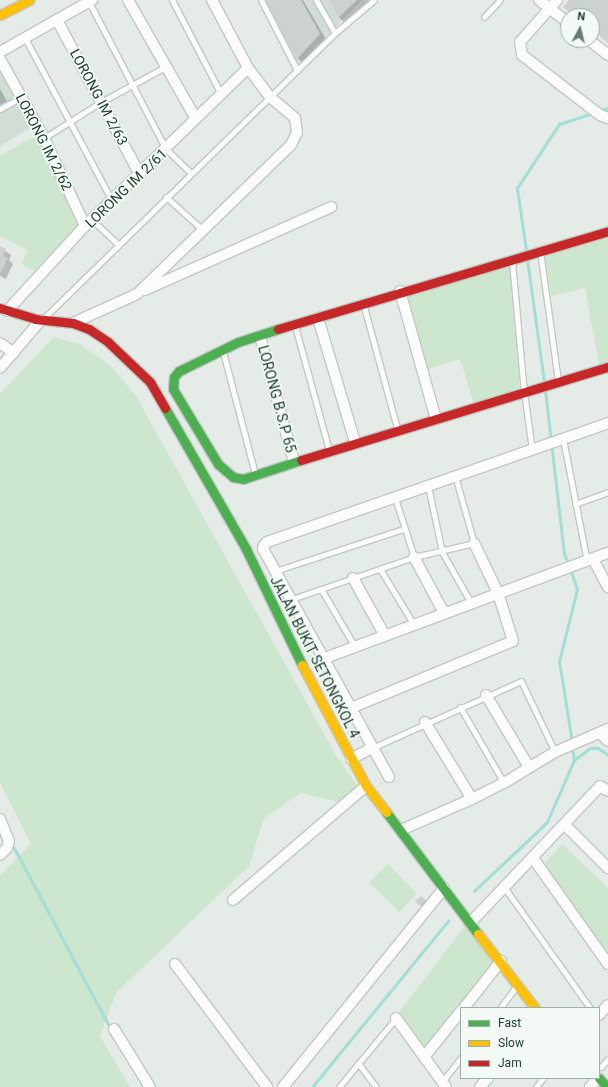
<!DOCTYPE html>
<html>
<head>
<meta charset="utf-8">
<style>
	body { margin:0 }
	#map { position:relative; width:608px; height:1087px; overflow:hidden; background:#e5ebe7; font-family:Roboto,sans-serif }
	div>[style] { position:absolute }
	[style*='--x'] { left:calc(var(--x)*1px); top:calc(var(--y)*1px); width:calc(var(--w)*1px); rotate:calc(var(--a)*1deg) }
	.built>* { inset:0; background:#d2ddd6 }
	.green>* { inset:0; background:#cde6ce }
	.shadow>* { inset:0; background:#0003 }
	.stream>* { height:3px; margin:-1.5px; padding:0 1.5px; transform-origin:1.5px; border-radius:1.5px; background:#a2ded8 }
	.building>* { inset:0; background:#ccd2ce }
	.roads { filter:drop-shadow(1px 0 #c2c8c4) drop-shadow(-1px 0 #c2c8c4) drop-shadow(0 1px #c2c8c4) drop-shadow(0 -1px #c2c8c4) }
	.lane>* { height:5px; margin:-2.5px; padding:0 2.5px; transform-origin:2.5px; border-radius:2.5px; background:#fbfcfb }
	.street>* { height:10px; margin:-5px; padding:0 5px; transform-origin:5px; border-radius:5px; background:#fbfcfb }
	.fast>* { height:9px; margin:-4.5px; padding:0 4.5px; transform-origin:4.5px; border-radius:4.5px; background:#4caf50 }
	.slow>* { height:9px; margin:-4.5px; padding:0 4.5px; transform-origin:4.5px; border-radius:4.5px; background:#ffc107 }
	.jam>* { height:9px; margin:-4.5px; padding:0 4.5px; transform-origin:4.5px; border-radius:4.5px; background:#c62828 }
	span { translate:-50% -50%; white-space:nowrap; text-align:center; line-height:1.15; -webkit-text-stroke:3.5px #f3faf5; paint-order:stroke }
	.street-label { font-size:14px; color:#204130 }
	.legend { position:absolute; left:460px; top:1007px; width:140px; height:72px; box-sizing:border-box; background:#f3faf5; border:1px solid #9fb0a6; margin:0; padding:5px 7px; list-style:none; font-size:12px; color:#204130 }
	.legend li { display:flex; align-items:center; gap:8px; height:20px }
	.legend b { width:20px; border:1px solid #9fb0a6 }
	.north { position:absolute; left:560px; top:8px; width:40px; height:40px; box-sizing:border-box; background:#f3faf5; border:1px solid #9fb0a6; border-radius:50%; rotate:7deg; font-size:11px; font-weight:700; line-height:16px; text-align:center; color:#204130 }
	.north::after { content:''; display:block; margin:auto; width:14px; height:18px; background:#657c70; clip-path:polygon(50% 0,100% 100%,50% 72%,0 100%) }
</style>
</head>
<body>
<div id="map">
	<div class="built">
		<i style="clip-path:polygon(263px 0,362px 0,299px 64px,294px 60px)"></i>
		<i style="clip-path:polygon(0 64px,34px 126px,0 146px)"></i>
	</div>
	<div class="green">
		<i style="clip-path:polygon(36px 135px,80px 224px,34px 271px,22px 264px,27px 250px,0 236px,0 156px)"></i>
		<i style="clip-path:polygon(608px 232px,608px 367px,600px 370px,585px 288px,551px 296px,545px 254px)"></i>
		<i style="clip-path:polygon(511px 258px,520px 388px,474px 404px,460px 359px,422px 371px,400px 291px)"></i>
		<i style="clip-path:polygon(54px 337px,79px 344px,110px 365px,136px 396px,338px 759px,357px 785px,338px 802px,301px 793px,264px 818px,249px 866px,116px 993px,100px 1036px,130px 1087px,0 1087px,0 875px,31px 844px,0 783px,0 394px)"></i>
		<i style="clip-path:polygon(562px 844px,608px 888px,608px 959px,542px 866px)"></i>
		<i style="clip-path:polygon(388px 864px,417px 894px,399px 912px,369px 882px)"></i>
		<i style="clip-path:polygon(471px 918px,501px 959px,424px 1054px,396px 1016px)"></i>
	</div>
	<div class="shadow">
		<i style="clip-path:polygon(267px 0,303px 0,327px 41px,305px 65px,298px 58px)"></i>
		<i style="clip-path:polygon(331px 0,372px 0,346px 25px,339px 17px)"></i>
		<i style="clip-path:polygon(0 89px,7px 101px,0 105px)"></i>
		<i style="clip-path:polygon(0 247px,11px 255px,9px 260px,13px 264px,6px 279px,0 276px)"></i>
		<i style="clip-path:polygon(421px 897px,426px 902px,422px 906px,417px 901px)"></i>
	</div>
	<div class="stream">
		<i style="--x:598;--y:111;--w:10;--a:-17"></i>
		<i style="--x:526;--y:250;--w:63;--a:-98.3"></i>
		<i style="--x:517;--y:188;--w:77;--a:-56.7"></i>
		<i style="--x:559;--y:124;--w:36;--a:-18"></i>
		<i style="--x:527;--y:259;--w:123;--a:82.1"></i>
		<i style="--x:545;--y:390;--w:164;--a:83.4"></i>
		<i style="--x:564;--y:553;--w:38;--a:70"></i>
		<i style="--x:577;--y:589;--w:74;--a:104"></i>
		<i style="--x:559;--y:661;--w:82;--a:80.9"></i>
		<i style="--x:574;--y:760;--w:20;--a:-37"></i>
		<i style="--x:590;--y:748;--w:8;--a:0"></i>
		<i style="--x:598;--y:748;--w:12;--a:35"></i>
		<i style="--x:14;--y:848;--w:206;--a:61.9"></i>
		<i style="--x:474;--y:891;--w:100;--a:-43.4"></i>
		<i style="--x:547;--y:822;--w:68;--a:-66.5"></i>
		<i style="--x:574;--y:760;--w:13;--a:-99"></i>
		<i style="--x:312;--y:1087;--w:215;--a:-50.7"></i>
	</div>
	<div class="building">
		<i style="clip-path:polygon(266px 0,301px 0,320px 34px,297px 59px)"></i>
		<i style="clip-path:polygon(330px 0,357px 0,338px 18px)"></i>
		<i style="clip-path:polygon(569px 0,608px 0,608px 43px,592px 30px,592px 16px,574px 16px,563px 7px)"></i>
		<i style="clip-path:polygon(0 246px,6px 249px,3px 256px,8px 258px,0 274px)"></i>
		<i style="clip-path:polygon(421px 896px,426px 900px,420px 906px,415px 901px)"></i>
	</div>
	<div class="roads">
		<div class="lane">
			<i style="--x:172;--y:0;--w:106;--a:62.5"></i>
			<i style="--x:261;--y:0;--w:79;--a:62.8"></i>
			<i style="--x:316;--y:0;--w:38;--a:60"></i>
			<i style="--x:89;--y:2;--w:166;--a:62.4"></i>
			<i style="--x:166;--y:149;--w:33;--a:44"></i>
			<i style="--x:484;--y:17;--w:23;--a:-47"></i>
			<i style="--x:25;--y:38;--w:185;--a:61.9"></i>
			<i style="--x:0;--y:109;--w:25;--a:-29"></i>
			<i style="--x:44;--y:138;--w:67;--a:-32.3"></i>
			<i style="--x:101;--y:102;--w:73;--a:-28.7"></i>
			<i style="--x:166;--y:197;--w:50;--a:41.7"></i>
			<i style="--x:92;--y:220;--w:35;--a:43"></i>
			<i style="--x:540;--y:251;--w:130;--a:82.1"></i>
			<i style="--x:512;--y:261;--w:132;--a:84.8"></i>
			<i style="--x:524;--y:392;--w:59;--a:82.1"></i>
			<i style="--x:363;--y:303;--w:130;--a:74.8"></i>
			<i style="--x:45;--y:317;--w:406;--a:-44.4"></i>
			<i style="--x:335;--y:33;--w:51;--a:-40.2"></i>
			<i style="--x:295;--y:326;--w:129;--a:74.7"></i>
			<i style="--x:223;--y:352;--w:126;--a:75.3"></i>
			<i style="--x:563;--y:439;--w:124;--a:78.9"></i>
			<i style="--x:428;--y:486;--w:67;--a:78"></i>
			<i style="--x:442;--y:552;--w:59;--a:60.4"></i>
			<i style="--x:395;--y:498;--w:62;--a:72.1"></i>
			<i style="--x:575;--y:504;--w:35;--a:-20"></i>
			<i style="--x:380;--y:569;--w:66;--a:58.7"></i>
			<i style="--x:275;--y:571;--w:135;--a:-18.2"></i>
			<i style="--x:321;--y:589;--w:67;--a:59.6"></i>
			<i style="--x:292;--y:599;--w:129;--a:-19"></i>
			<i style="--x:414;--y:557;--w:62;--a:-13.1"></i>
			<i style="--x:474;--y:543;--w:70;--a:-105.8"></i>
			<i style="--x:460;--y:707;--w:88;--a:59.9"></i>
			<i style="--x:372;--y:748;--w:163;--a:-24.2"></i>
			<i style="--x:521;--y:681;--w:79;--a:64.4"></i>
			<i style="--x:504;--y:887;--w:148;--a:54.6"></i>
			<i style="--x:500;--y:1008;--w:26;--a:-53"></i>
			<i style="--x:358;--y:1063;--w:30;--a:53"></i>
			<i style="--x:601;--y:1067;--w:11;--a:-49"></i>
			<i style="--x:442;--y:1082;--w:31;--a:-52"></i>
			<i style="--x:339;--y:1087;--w:89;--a:-50.4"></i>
			<i style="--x:536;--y:1087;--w:11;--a:-52"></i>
		</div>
		<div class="street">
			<i style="--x:128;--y:0;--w:135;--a:60.2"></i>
			<i style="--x:539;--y:0;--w:37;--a:38"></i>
			<i style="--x:557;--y:0;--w:56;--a:131.4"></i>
			<i style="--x:520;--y:42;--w:13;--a:81"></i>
			<i style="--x:522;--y:55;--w:98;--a:37.6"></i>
			<i style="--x:600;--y:115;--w:9;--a:21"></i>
			<i style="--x:57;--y:20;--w:176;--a:61.8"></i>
			<i style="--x:589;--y:40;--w:24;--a:38"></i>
			<i style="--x:0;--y:52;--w:106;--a:-29.5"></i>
			<i style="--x:0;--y:59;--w:90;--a:60.9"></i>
			<i style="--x:44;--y:138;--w:97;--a:65"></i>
			<i style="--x:145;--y:290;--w:204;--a:-24"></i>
			<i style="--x:400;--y:291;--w:133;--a:74.3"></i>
			<i style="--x:7;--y:311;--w:115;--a:-47.5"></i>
			<i style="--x:85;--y:226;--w:227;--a:-44.1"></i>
			<i style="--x:318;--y:318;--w:129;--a:73.4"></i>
			<i style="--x:73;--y:323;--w:70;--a:-24.4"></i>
			<i style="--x:137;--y:294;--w:214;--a:-44.1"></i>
			<i style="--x:291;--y:145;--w:14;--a:-65"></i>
			<i style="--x:297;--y:132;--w:14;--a:-98"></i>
			<i style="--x:295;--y:118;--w:33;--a:-140"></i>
			<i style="--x:270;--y:97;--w:36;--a:-127"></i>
			<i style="--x:248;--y:68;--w:77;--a:-117.9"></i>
			<i style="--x:260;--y:336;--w:131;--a:74.9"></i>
			<i style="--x:0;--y:343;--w:17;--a:36"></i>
			<i style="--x:0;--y:368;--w:63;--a:-49.5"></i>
			<i style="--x:414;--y:557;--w:64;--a:61.8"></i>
			<i style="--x:593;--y:559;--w:32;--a:62"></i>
			<i style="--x:353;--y:578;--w:66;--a:61.1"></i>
			<i style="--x:325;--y:658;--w:302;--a:-20.4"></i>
			<i style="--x:486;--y:695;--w:84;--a:59.2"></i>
			<i style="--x:351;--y:708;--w:175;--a:-22.5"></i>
			<i style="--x:513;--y:641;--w:50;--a:-107.4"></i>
			<i style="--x:498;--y:593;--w:55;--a:-115.6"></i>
			<i style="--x:425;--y:722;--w:90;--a:58.6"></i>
			<i style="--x:600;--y:733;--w:11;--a:45"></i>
			<i style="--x:351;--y:759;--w:24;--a:-28"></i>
			<i style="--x:389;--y:777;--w:260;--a:-118.9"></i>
			<i style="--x:263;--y:549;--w:4;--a:-76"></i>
			<i style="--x:264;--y:545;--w:4;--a:-45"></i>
			<i style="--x:267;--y:542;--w:361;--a:-19.2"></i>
			<i style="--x:0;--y:819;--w:24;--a:68"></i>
			<i style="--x:9;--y:841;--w:7;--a:106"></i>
			<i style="--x:7;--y:848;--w:10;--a:135"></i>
			<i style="--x:565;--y:825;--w:61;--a:45"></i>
			<i style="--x:401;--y:830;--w:77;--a:-23.6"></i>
			<i style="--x:472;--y:799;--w:36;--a:-27"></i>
			<i style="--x:504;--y:783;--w:60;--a:-31.3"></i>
			<i style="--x:555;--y:752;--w:58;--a:-23.5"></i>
			<i style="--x:533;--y:858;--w:130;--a:54.7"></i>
			<i style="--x:233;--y:900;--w:175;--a:-40.6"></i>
			<i style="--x:472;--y:921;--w:186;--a:-46.5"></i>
			<i style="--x:600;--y:786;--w:9;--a:32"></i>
			<i style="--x:175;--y:964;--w:154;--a:53.2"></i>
			<i style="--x:464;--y:1008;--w:60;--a:-51.8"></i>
			<i style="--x:599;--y:1015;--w:13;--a:-48"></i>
			<i style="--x:396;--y:1018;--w:85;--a:54.1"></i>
			<i style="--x:114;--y:1029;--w:68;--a:58.2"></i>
			<i style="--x:424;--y:1057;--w:59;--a:-51.2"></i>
			<i style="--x:283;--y:1087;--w:256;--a:-51"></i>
			<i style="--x:480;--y:1087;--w:12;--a:-48"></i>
			<i style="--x:590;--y:1087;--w:12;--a:-48"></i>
		</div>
		<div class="fast">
			<i style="--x:278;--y:329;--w:42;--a:162"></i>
			<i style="--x:238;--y:342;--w:66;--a:153.8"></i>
			<i style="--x:179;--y:371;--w:8;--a:130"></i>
			<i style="--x:174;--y:377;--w:12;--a:95"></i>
			<i style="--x:173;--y:389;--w:87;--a:59"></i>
			<i style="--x:218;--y:464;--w:20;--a:41"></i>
			<i style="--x:233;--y:477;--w:10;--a:11"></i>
			<i style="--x:243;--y:479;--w:61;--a:-18.1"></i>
			<i style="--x:165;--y:408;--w:163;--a:60.1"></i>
			<i style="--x:246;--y:549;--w:129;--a:64.2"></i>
			<i style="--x:386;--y:812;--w:153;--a:53"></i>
			<i style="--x:599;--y:1078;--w:12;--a:48"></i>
		</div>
		<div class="slow">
			<i style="--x:0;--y:15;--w:33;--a:-27"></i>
			<i style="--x:302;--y:665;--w:137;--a:62.1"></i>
			<i style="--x:366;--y:786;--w:33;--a:52"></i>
			<i style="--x:478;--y:934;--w:93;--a:52.4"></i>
		</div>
		<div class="jam">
			<i style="--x:0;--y:308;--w:37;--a:17"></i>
			<i style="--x:35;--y:319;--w:38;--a:6"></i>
			<i style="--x:73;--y:323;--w:17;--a:21"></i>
			<i style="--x:89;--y:329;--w:23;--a:34"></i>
			<i style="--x:108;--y:342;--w:58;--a:43.6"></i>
			<i style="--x:150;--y:382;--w:30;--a:60"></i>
			<i style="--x:278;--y:329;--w:344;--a:-16.5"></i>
			<i style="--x:301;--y:460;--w:321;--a:-16.9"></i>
		</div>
	</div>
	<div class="street-label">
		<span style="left:99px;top:97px;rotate:62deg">LORONG IM 2/63</span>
		<span style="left:44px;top:142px;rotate:63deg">LORONG IM 2/62</span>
		<span style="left:126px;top:188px;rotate:-44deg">LORONG IM 2/61</span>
		<span style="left:277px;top:399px;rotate:75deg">LORONG B.S.P 65</span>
		<span style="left:315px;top:657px;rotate:63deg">JALAN BUKIT SETONGKOL 4</span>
	</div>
	<ul class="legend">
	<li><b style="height:5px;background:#4caf50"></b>Fast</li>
	<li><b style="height:5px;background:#ffc107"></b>Slow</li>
	<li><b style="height:5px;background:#c62828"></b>Jam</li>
	</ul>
	<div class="north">N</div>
</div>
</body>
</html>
